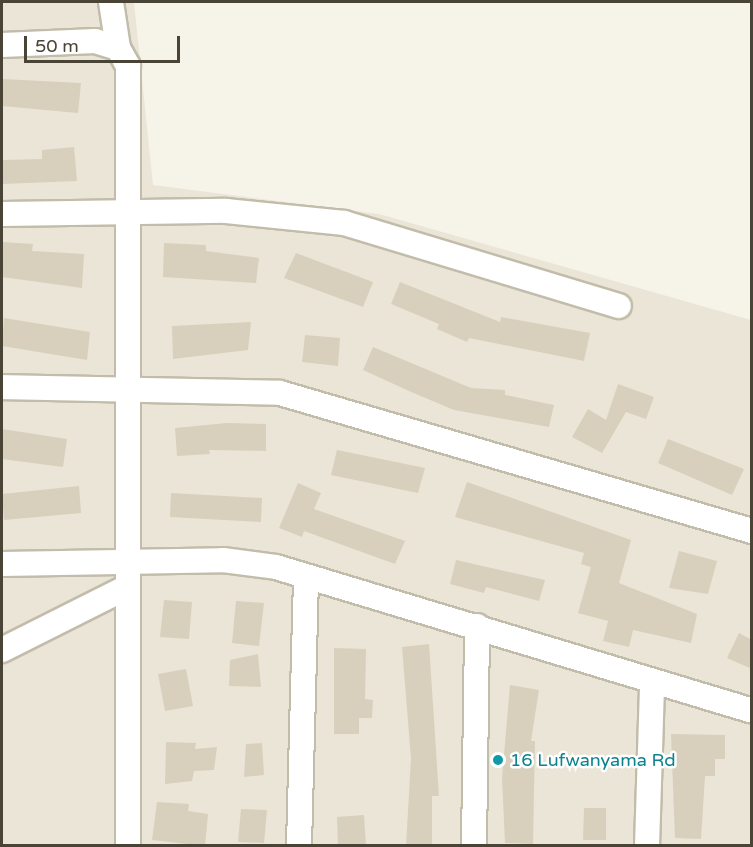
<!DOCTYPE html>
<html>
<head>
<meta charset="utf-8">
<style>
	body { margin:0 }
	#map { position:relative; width:753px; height:847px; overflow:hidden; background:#f6f3e9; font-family:"Varela Round",sans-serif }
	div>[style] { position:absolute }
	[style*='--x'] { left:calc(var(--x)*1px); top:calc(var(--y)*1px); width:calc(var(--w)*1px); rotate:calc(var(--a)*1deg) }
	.residential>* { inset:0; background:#eae5d6 }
	.building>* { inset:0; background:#d8d0bd }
	.roads { filter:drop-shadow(2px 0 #c2bcaa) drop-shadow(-2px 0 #c2bcaa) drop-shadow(0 2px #c2bcaa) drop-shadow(0 -2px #c2bcaa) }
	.minor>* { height:24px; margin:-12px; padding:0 12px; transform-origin:12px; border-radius:12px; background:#fff }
	.dots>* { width:16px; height:16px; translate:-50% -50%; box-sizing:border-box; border:3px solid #fff; border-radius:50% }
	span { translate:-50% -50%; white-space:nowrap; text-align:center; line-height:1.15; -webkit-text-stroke:5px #fff; paint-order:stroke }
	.culture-label { font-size:18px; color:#0d838f }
	.left { translate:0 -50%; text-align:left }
	.frame { position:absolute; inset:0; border:3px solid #4a4436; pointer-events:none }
	.scale { position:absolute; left:24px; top:36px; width:156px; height:27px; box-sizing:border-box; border:3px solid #4a4436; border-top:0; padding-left:8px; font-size:18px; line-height:21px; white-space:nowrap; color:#4a4436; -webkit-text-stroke:4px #fff; paint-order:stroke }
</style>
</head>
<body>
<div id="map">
	<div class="residential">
		<i style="clip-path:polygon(2px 2px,134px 2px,153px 185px,379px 214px,751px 320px,751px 845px,2px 846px)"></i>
	</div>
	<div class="building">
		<i style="clip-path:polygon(2px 79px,81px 83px,78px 113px,2px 106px)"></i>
		<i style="clip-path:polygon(74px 147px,77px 181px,2px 184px,2px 160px,42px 159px,42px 150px)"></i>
		<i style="clip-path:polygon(2px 242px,33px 244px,32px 251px,84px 254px,82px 288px,2px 277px)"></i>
		<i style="clip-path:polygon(164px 243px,206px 245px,206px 251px,259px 258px,256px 283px,163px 277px)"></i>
		<i style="clip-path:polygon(296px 253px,373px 282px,363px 307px,284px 278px)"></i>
		<i style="clip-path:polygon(400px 282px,500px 322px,501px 317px,590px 333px,584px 361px,469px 338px,467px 342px,437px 329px,439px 324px,391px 304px)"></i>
		<i style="clip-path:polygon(4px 318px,90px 332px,87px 360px,2px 346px)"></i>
		<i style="clip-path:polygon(251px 322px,248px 350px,173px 359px,172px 326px)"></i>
		<i style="clip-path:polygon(305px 335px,340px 338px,338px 366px,302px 362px)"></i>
		<i style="clip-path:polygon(373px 347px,471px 388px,505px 390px,505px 395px,554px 405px,549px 427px,454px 410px,409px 391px,363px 370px)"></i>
		<i style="clip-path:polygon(618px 384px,654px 397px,646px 419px,626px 412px,602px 453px,572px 437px,588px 409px,606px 420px)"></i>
		<i style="clip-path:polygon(227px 423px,266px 424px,266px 451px,209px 450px,210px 454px,177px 456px,175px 428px)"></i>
		<i style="clip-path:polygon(2px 429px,67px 439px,63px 467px,2px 459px)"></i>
		<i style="clip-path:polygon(668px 439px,744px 469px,732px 495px,658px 463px)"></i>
		<i style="clip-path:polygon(337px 450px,425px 468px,418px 493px,331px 475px)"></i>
		<i style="clip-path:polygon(467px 482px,631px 540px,619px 583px,697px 614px,691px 643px,633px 630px,629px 647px,603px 641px,608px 621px,578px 613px,591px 567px,581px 564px,584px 553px,455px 517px)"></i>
		<i style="clip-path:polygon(298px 483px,321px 493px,314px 509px,405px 541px,395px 564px,304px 531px,302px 537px,279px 528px)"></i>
		<i style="clip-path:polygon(79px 486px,81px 513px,4px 520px,2px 494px)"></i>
		<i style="clip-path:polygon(171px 493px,262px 498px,261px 522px,170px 517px)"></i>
		<i style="clip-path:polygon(679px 551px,717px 561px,708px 594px,669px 588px)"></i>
		<i style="clip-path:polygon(456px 560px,545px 580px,539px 601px,486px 587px,484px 593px,450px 584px)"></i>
		<i style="clip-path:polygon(164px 600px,192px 602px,189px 639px,160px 637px)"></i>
		<i style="clip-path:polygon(236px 601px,264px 603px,259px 646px,232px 643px)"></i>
		<i style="clip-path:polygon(739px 633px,752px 640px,752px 669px,727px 658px)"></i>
		<i style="clip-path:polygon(429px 644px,439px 796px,432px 796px,432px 846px,406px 846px,411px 759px,402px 647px)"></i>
		<i style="clip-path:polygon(334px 648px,366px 649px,365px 699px,373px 700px,372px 718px,359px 718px,359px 734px,334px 734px)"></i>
		<i style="clip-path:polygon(258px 654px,261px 687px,229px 686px,230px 660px)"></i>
		<i style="clip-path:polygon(186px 669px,193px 706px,165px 711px,158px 674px)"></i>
		<i style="clip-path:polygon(510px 685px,539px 690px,531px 741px,535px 741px,533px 844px,505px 843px,502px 778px)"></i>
		<i style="clip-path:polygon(671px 734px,725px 735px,725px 759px,715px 759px,715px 776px,705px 776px,701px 839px,675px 838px)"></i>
		<i style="clip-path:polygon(166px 742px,196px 743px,195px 749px,217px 747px,214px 770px,194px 771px,192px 781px,165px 784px)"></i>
		<i style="clip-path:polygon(262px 743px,264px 775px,244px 777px,246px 744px)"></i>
		<i style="clip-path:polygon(157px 802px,189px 804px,188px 811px,208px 814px,205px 846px,152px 840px)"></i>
		<i style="clip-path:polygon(584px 808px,606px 808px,606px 840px,583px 840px)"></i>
		<i style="clip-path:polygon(241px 809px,267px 810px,264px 843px,238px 842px)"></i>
		<i style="clip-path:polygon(364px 815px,366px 846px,338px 846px,337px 817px)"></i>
	</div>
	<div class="roads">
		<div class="minor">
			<i style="--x:111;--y:2;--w:47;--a:81.3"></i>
			<i style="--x:2;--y:45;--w:93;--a:-2.5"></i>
			<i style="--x:95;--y:41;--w:24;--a:17"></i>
			<i style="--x:118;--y:48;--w:21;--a:61"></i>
			<i style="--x:128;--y:66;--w:780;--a:90"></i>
			<i style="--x:2;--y:214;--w:224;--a:-0.8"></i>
			<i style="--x:226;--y:211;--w:119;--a:5.8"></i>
			<i style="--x:344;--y:223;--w:287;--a:16.8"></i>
			<i style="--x:2;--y:387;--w:278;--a:1.2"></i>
			<i style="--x:280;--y:393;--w:492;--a:16.3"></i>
			<i style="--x:2;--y:564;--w:221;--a:-1"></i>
			<i style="--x:223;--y:560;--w:53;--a:7.5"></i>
			<i style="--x:276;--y:567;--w:497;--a:16.8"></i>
			<i style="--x:2;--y:650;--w:140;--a:-26.7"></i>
			<i style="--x:299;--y:846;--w:269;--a:-88.5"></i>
			<i style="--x:474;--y:846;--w:220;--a:-89.2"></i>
			<i style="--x:647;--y:846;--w:163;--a:-88.2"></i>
		</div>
	</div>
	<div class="dots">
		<i style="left:498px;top:760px;background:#0f9aa8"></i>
	</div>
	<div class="culture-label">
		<span class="left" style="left:510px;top:760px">16 Lufwanyama Rd</span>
	</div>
	<div class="frame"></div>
	<div class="scale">50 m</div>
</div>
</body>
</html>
